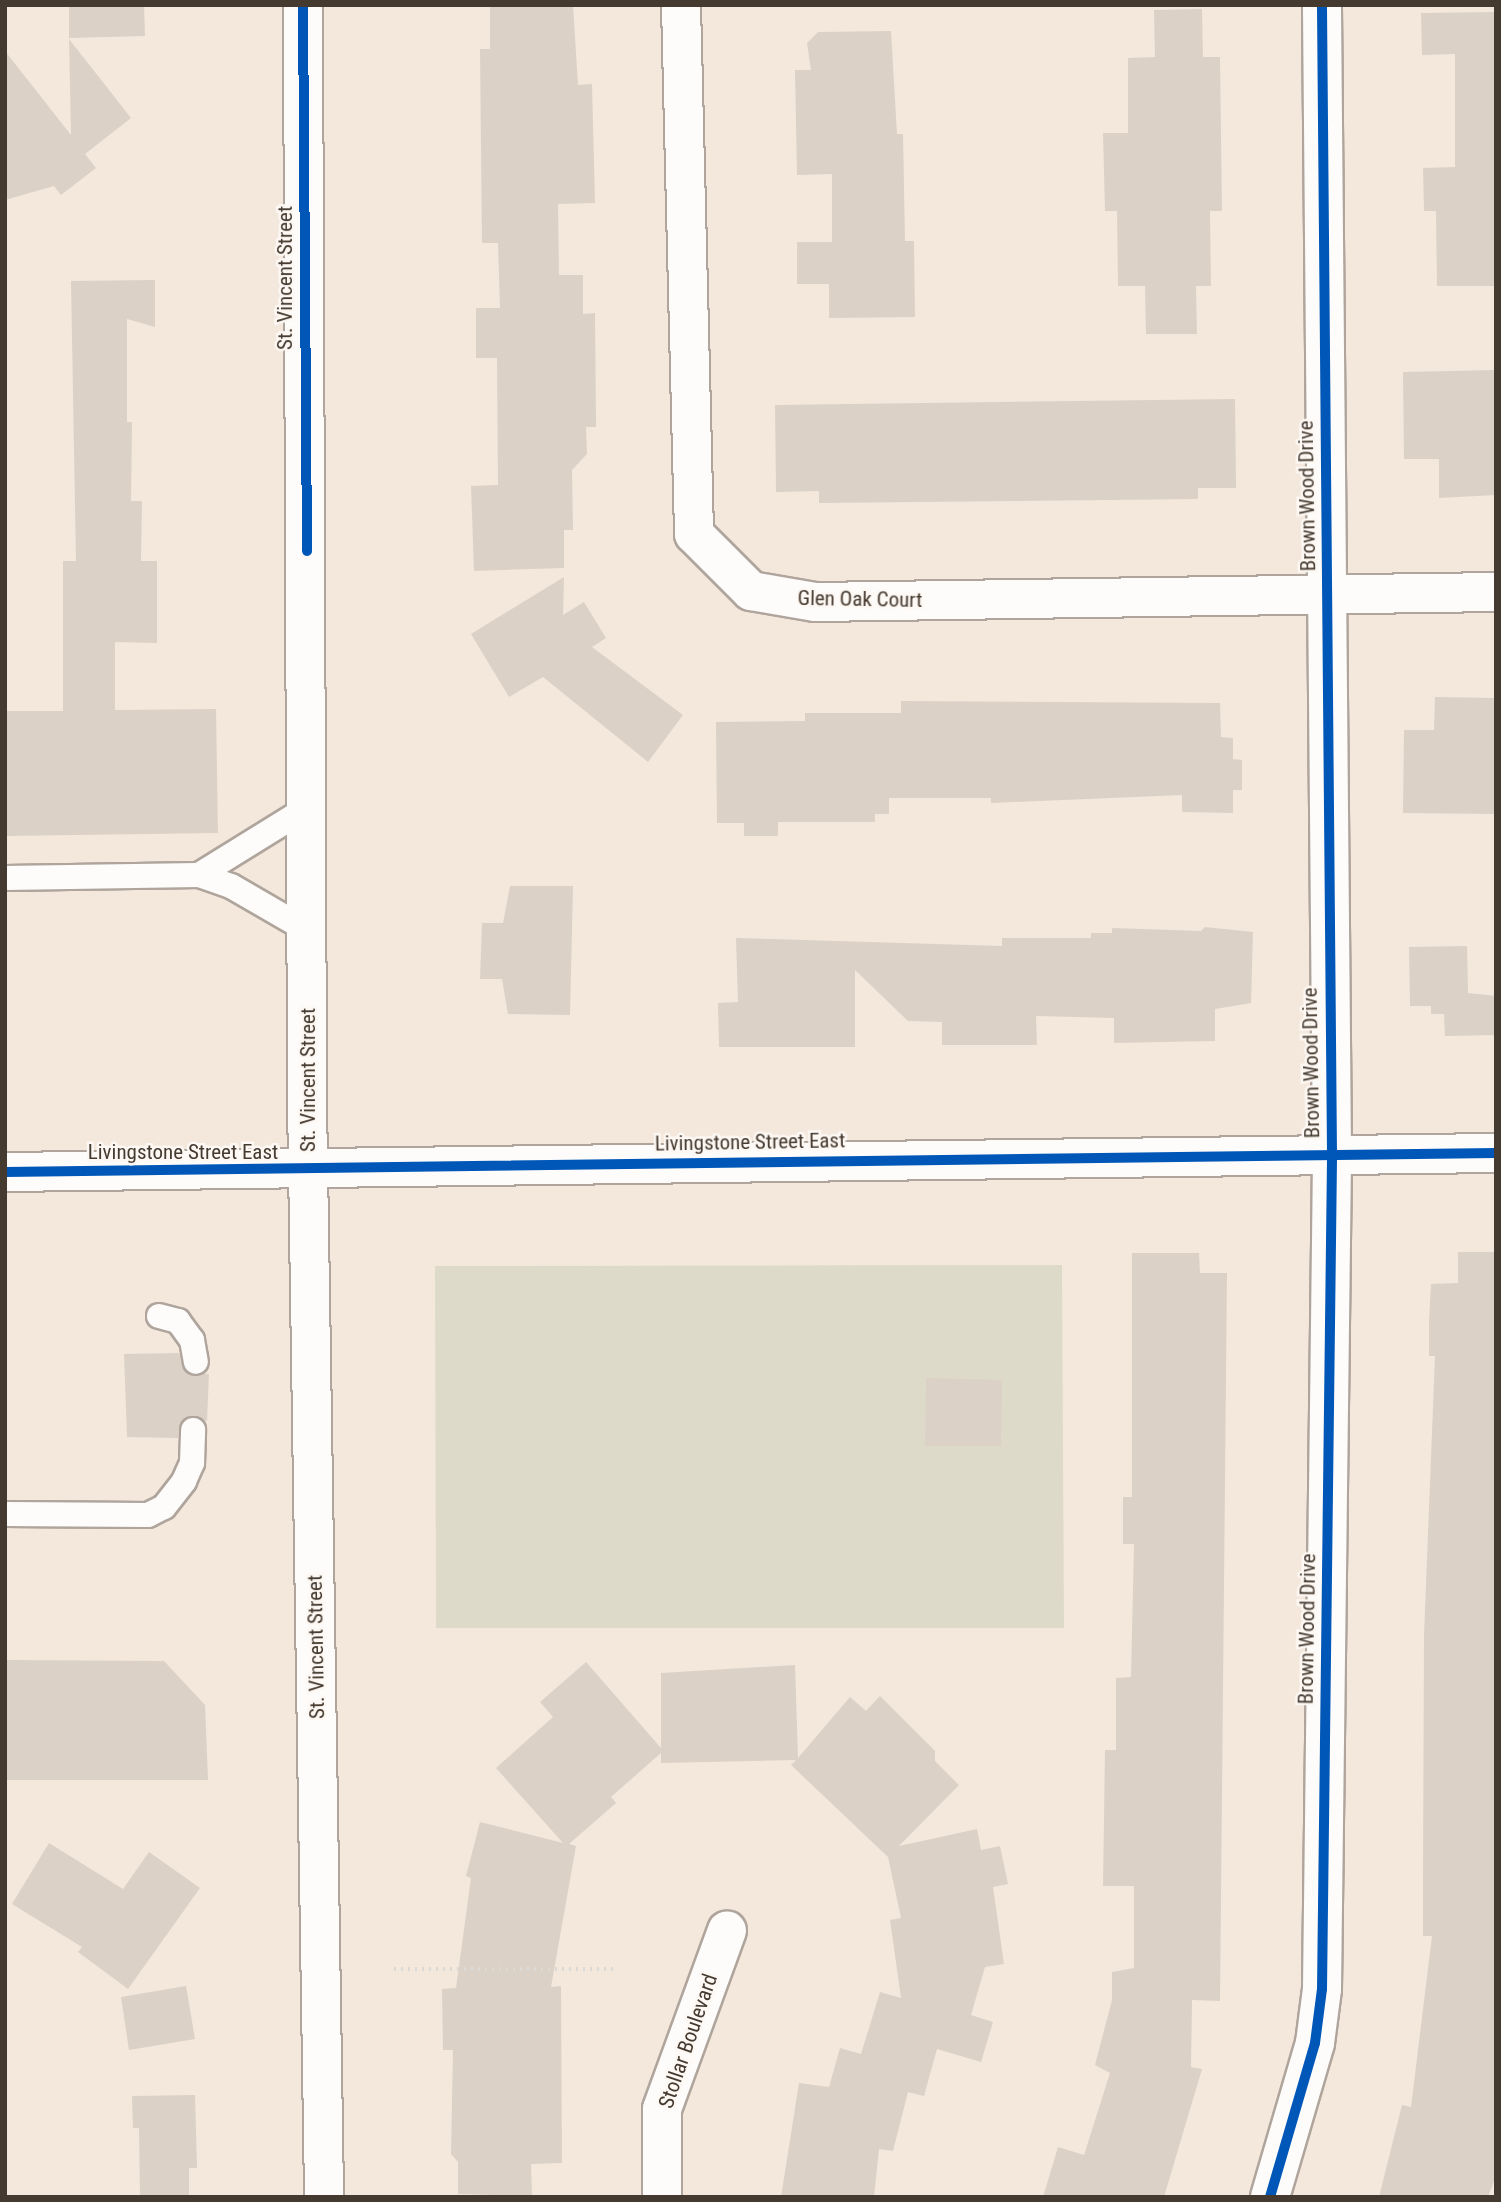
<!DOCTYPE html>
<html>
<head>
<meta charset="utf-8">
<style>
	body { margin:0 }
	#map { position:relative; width:1501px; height:2202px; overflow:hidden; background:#f4e8dd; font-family:"Roboto Condensed",sans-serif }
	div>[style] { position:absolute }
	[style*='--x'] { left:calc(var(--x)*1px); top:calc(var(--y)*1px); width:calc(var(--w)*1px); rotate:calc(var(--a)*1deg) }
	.green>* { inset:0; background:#dddaca }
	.building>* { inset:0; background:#dbd1c7 }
	.path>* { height:4.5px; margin-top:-2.25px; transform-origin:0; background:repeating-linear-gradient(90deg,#dcd8d4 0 2px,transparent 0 7px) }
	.roads { filter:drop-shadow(2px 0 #afa59c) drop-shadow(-2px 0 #afa59c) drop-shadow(0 2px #afa59c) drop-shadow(0 -2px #afa59c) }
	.service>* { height:24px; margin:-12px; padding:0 12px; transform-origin:12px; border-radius:12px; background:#fdfcfa }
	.minor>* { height:38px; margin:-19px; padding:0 19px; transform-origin:19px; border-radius:19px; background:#fdfcfa }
	.tertiary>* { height:38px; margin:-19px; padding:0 19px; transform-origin:19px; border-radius:19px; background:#fdfcfa }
	.secondary>* { height:38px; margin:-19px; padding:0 19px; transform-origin:19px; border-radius:19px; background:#fdfcfa }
	.cycleway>* { height:10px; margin:-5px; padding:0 5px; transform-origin:5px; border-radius:5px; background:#0057b8 }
	span { translate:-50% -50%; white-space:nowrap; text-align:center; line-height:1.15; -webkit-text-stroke:5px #fdf8f3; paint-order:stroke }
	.street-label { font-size:21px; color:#453a30 }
	.frame { position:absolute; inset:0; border:7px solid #453a30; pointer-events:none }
</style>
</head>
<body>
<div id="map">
	<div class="green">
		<i style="clip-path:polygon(1062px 1265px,1064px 1628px,436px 1628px,435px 1266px)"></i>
	</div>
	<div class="building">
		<i style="clip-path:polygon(69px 5px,144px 5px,145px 36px,69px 38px)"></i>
		<i style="clip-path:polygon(490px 5px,573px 5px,578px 85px,592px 84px,595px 203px,558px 204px,559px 275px,583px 275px,583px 314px,595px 313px,596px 427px,586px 427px,587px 454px,572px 470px,573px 530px,564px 530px,564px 568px,474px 571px,471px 486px,498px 485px,497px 358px,476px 358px,476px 308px,500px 308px,498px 243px,482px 243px,480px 49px,490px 49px)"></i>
		<i style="clip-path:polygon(1202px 9px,1203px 57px,1220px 57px,1222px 211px,1210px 211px,1211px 286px,1196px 286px,1197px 334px,1146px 334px,1145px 286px,1118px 286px,1117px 211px,1105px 211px,1103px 133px,1128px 133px,1128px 58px,1155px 57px,1154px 10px)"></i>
		<i style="clip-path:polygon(1496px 12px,1496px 286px,1437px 286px,1436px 211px,1424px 211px,1423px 168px,1455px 167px,1455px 54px,1422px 55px,1421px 13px)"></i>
		<i style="clip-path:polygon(891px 31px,897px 134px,903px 134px,905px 241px,914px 241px,915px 317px,829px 318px,829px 284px,797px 284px,797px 242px,832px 242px,832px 174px,797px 175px,795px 70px,811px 70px,807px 43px,818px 32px)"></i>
		<i style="clip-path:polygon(69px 39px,131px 118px,85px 154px,96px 168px,61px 195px,54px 186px,5px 200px,5px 51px,71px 135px)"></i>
		<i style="clip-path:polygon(155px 280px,155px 327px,127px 319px,127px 422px,132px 422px,131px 501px,142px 501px,141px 561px,157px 561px,157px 643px,115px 642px,115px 710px,216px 709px,218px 833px,5px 836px,5px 711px,63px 711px,63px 561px,76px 561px,71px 281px)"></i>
		<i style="clip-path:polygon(1496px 370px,1496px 495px,1439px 498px,1439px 459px,1404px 459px,1403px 372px)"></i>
		<i style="clip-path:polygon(1235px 399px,1236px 488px,1198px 488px,1198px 499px,819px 503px,819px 491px,776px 492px,775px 405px)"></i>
		<i style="clip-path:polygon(564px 577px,563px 615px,584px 602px,606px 638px,592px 647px,683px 715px,648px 762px,543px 677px,509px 697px,471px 634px)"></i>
		<i style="clip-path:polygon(1435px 697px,1496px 698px,1496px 814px,1403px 813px,1404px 730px,1434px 730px)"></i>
		<i style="clip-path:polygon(901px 701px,1220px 703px,1221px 737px,1233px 738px,1233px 759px,1242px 760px,1242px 790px,1233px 790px,1233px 813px,1182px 812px,1182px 795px,991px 803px,991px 798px,889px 798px,889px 814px,875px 814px,875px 822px,778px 822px,778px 836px,744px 836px,744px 823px,717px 823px,716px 722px,805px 721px,805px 713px,901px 713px)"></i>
		<i style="clip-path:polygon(510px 886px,573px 886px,570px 1015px,508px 1014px,502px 979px,480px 979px,482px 923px,503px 923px)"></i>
		<i style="clip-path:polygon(1205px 927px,1253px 932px,1251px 1003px,1215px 1009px,1215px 1041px,1114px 1043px,1114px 1018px,1036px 1016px,1037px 1045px,942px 1045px,942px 1022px,908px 1021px,855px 970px,855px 1047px,719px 1047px,718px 1003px,738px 1002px,736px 938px,1002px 946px,1002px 938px,1091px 938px,1091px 933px,1112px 933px,1112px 928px,1201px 931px)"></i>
		<i style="clip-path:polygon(1467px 946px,1468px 993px,1496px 996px,1496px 1035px,1445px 1036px,1444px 1014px,1431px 1014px,1431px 1006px,1410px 1006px,1409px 947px)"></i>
		<i style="clip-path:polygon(1458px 1252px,1496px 1252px,1496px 2176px,1488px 2197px,1379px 2197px,1402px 2105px,1411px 2107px,1432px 1936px,1423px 1936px,1423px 1873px,1424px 1635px,1435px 1356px,1429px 1356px,1429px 1321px,1431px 1284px,1458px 1283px)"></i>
		<i style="clip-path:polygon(1132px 1253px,1199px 1253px,1200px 1273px,1227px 1273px,1220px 2001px,1192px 2000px,1191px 2067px,1202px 2069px,1164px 2197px,1043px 2197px,1058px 2147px,1084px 2155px,1110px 2073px,1095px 2065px,1112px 2000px,1112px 1972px,1134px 1968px,1134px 1886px,1103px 1886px,1105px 1750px,1116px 1750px,1116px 1678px,1131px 1677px,1134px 1544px,1123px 1544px,1123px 1497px,1132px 1497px)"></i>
		<i style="clip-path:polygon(179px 1353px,185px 1372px,209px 1374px,207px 1421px,185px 1417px,178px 1438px,127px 1437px,124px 1354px)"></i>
		<i style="clip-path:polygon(926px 1378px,1002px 1380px,1001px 1446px,925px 1446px)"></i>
		<i style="clip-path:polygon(5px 1660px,164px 1661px,205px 1705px,208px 1780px,5px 1780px)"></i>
		<i style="clip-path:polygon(586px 1662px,661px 1748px,661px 1673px,795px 1665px,798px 1758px,850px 1697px,866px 1711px,880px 1696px,935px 1751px,935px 1761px,959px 1785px,899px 1846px,977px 1829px,981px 1850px,1000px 1846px,1008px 1884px,993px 1887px,1004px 1964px,985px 1967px,971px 2015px,993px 2022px,981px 2062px,937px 2049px,924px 2096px,908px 2092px,893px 2151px,879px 2149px,874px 2197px,781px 2197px,799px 2083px,829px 2087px,840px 2048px,861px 2054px,880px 1992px,901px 1998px,890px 1920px,901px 1918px,888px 1857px,791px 1765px,796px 1760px,661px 1763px,661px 1753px,611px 1797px,616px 1803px,569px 1844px,576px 1846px,551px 1987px,561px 1986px,562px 2163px,531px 2164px,532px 2196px,458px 2194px,458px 2162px,451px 2154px,453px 2050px,443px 2050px,442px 1989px,456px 1988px,471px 1878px,466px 1876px,480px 1822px,563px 1843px,496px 1768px,553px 1717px,540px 1702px)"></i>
		<i style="clip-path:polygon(49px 1843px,123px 1889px,149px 1852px,200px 1888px,128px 1989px,78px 1952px,82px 1947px,12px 1904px)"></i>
		<i style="clip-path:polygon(186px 1986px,195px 2039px,129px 2050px,121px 1997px)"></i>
		<i style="clip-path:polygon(195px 2095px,197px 2168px,189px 2168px,189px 2197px,140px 2197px,139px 2128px,133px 2128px,132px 2096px)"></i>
	</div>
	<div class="path">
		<i style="--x:394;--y:1969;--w:220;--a:0"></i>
	</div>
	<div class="roads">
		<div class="service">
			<i style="--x:199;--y:875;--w:127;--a:-31.8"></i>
			<i style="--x:5;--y:878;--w:194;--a:-0.9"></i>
			<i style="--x:199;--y:875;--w:34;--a:19"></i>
			<i style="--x:231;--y:886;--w:88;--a:30.1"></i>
			<i style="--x:159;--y:1316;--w:20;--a:15"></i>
			<i style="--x:178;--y:1321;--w:24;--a:54"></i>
			<i style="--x:192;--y:1340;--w:22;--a:80"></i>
			<i style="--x:5;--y:1514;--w:143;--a:0.4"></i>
			<i style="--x:148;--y:1515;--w:18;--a:-27"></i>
			<i style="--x:164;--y:1507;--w:33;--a:-52"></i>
			<i style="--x:184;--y:1481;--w:20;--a:-66"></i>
			<i style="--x:192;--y:1463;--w:33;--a:-88"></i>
		</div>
		<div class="minor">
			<i style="--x:681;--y:5;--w:529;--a:88.59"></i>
			<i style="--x:694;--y:534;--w:81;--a:45"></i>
			<i style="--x:751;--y:591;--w:65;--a:9.8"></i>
			<i style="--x:815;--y:602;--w:681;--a:-0.84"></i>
			<i style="--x:662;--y:2197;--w:88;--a:-90"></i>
			<i style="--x:662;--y:2109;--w:190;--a:-70"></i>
			<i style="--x:1270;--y:2197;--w:160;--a:-73.7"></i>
			<i style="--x:1315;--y:2043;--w:54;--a:-82.6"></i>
			<i style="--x:1322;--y:1989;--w:835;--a:-89.31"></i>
			<i style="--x:1332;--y:1154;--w:1149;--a:-90.5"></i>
		</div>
		<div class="tertiary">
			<i style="--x:5;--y:1172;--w:1491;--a:-0.73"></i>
		</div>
		<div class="secondary">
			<i style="--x:303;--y:5;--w:1095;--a:89.79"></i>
			<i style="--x:307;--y:1100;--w:1097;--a:89.11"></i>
		</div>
	</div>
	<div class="cycleway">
		<i style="--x:303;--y:5;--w:546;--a:89.58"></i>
		<i style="--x:5;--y:1172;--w:1491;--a:-0.73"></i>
		<i style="--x:1270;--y:2197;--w:160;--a:-73.7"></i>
		<i style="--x:1315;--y:2043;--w:54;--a:-82.6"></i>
		<i style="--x:1322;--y:1989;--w:835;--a:-89.31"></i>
		<i style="--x:1332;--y:1154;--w:1149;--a:-90.5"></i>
	</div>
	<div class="street-label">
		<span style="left:285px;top:278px;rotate:-90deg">St. Vincent Street</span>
		<span style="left:1307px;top:496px;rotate:-91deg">Brown Wood Drive</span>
		<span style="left:860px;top:599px;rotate:1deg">Glen Oak Court</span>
		<span style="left:1311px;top:1063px;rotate:-91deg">Brown Wood Drive</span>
		<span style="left:308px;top:1080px;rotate:-90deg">St. Vincent Street</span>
		<span style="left:750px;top:1142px;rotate:-1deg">Livingstone Street East</span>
		<span style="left:183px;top:1152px">Livingstone Street East</span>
		<span style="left:1307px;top:1629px;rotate:-89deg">Brown Wood Drive</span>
		<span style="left:316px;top:1647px;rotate:-91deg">St. Vincent Street</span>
		<span style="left:688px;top:2041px;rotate:-71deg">Stollar Boulevard</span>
	</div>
	<div class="frame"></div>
</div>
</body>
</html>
